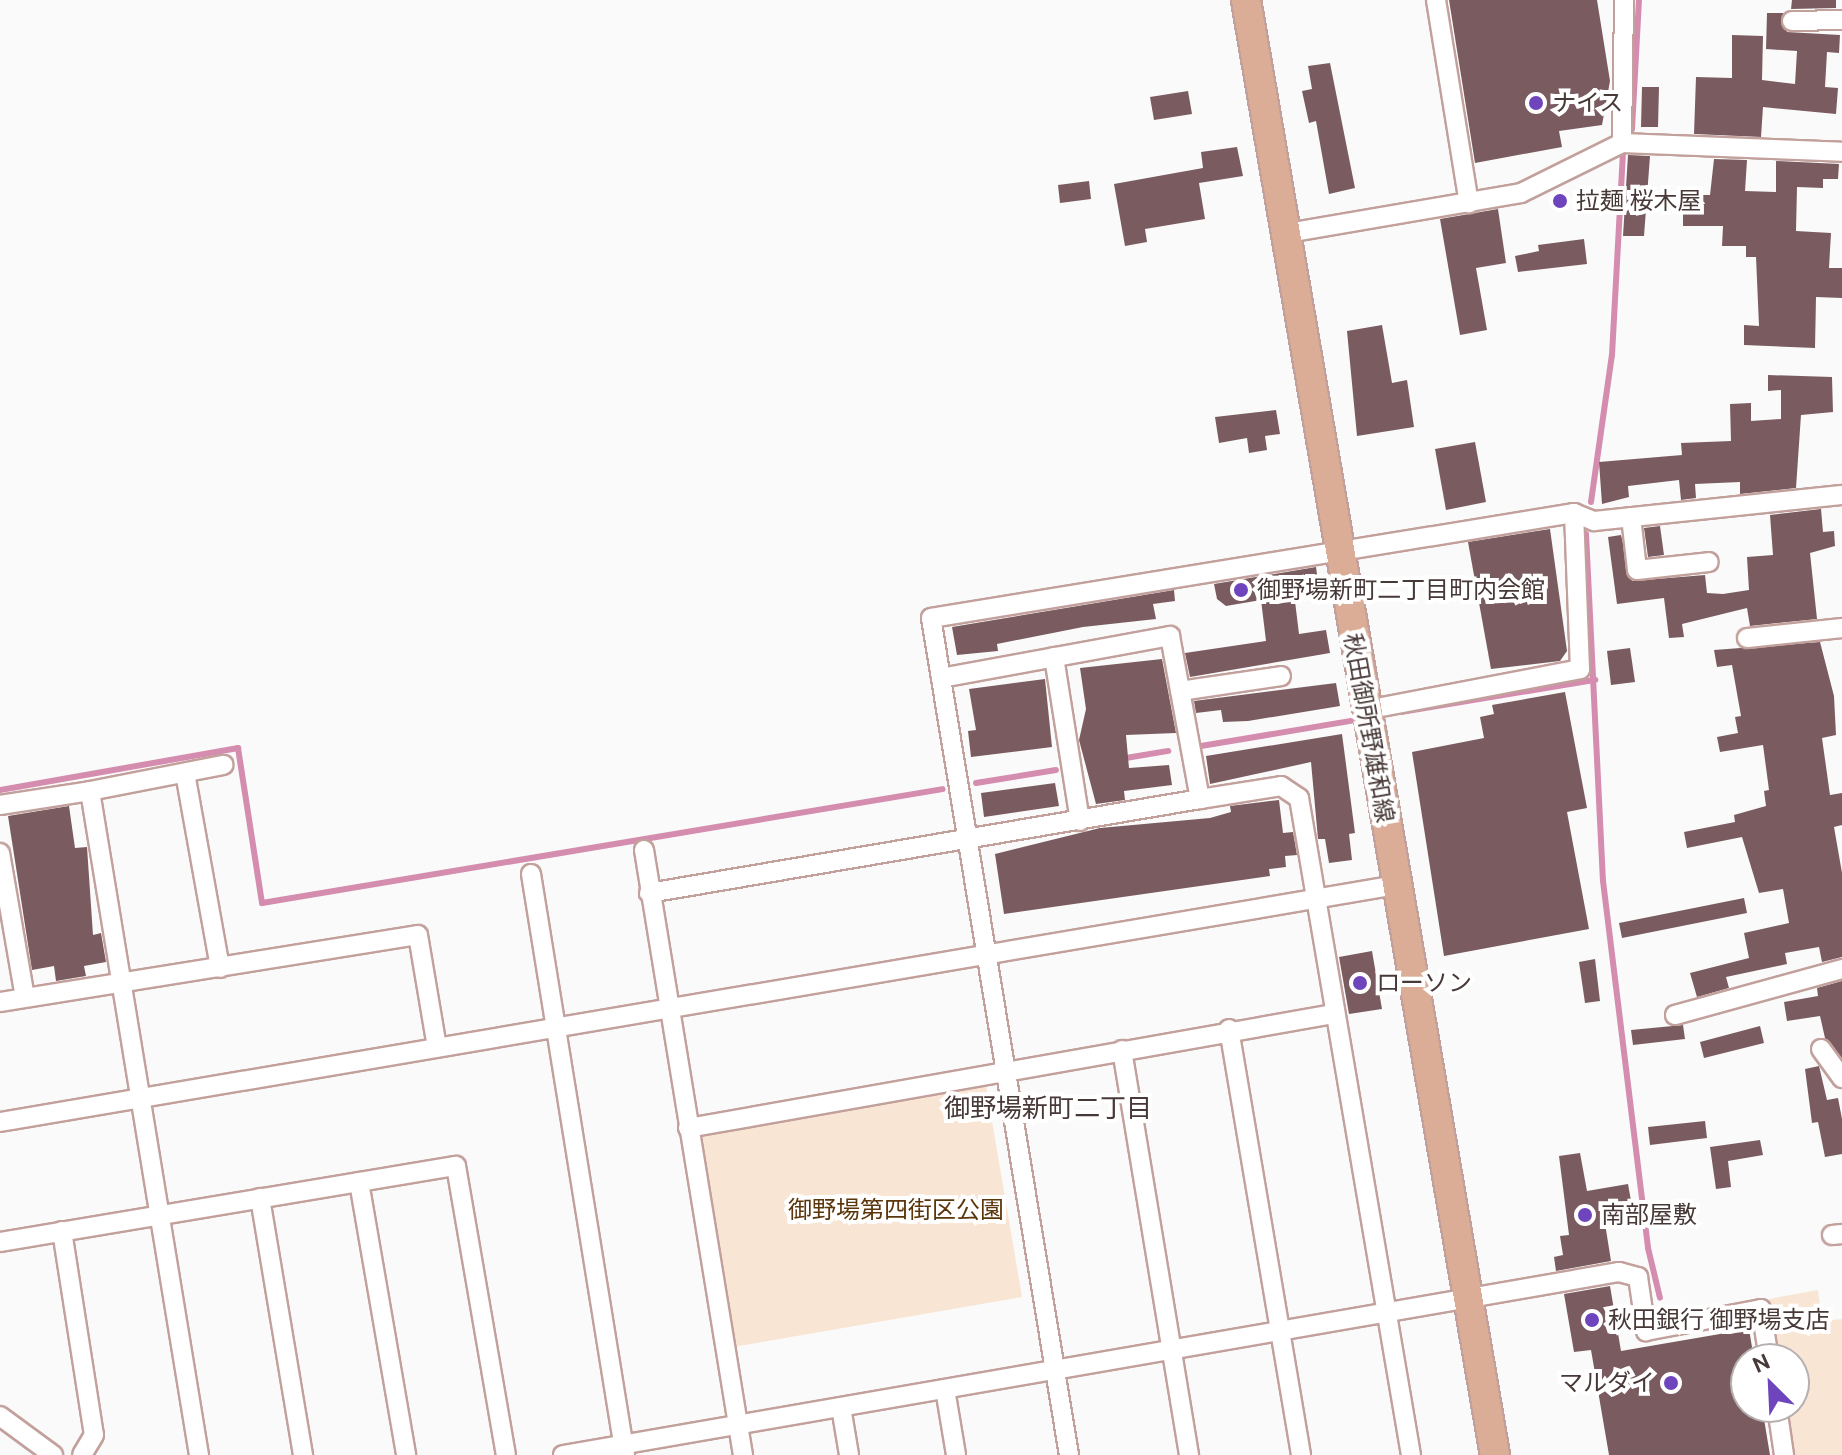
<!DOCTYPE html>
<html>
<head>
<meta charset="utf-8">
<style>
	body { margin:0 }
	#map { position:relative; width:1842px; height:1455px; overflow:hidden; background:#fafafa; font-family:Ubuntu,"Noto Sans JP",sans-serif }
	div>[style] { position:absolute }
	[style*='--x'] { left:calc(var(--x)*1px); top:calc(var(--y)*1px); width:calc(var(--w)*1px); rotate:calc(var(--a)*1deg) }
	.green>* { inset:0; background:#f9e5d4 }
	.stream>* { height:6px; margin:-3px; padding:0 3px; transform-origin:3px; border-radius:3px; background:#d48dae }
	.building>* { inset:0; background:#7a5c60 }
	.roads { filter:drop-shadow(2px 0 #c2a09c) drop-shadow(-2px 0 #c2a09c) drop-shadow(0 2px #c2a09c) drop-shadow(0 -2px #c2a09c) }
	.street>* { height:18px; margin:-9px; padding:0 9px; transform-origin:9px; border-radius:9px; background:#fff }
	.primary>* { height:28px; margin:-14px; padding:0 14px; transform-origin:14px; border-radius:14px; background:#dbad97 }
	.dots>* { width:22px; height:22px; translate:-50% -50%; box-sizing:border-box; border:4px solid #fff; border-radius:50% }
	span { translate:-50% -50%; white-space:nowrap; text-align:center; line-height:1.15; -webkit-text-stroke:8px #fff; paint-order:stroke }
	.poi-label { font-size:24px; color:#473937 }
	.left { translate:0 -50%; text-align:left }
	.right { translate:-100% -50%; text-align:right }
	.street-label { font-size:24px; color:#473937 }
	.park-label { font-size:24px; color:#5b360b }
	.neighbourhood-label { font-size:26px; color:#473937 }
	.north { position:absolute; left:1730px; top:1343px; width:80px; height:80px; box-sizing:border-box; background:#fff; border:2px solid #b5b0af; border-radius:50%; rotate:336deg; font-size:22px; font-weight:700; line-height:32px; text-align:center; color:#473937 }
	.north::after { content:''; display:block; margin:auto; width:28px; height:36px; background:#6f45be; clip-path:polygon(50% 0,100% 100%,50% 72%,0 100%) }
</style>
</head>
<body>
<div id="map">
	<div class="green">
		<i style="clip-path:polygon(986px 1086px,1022px 1297px,733px 1347px,697px 1136px)"></i>
		<i style="clip-path:polygon(1818px 1290px,1822px 1321px,1842px 1319px,1842px 1455px,1795px 1455px,1787px 1407px,1794px 1407px,1794px 1359px,1779px 1359px,1769px 1299px)"></i>
	</div>
	<div class="stream">
		<i style="--x:1632;--y:129;--w:129;--a:-86.9"></i>
		<i style="--x:1591;--y:502;--w:148;--a:-81.9"></i>
		<i style="--x:1612;--y:355;--w:202;--a:-86.9"></i>
		<i style="--x:1586;--y:534;--w:347;--a:87.2"></i>
		<i style="--x:1603;--y:881;--w:370;--a:83"></i>
		<i style="--x:1648;--y:1248;--w:51;--a:76.5"></i>
		<i style="--x:1401;--y:712;--w:197;--a:-9.4"></i>
		<i style="--x:1201;--y:746;--w:152;--a:-9.5"></i>
		<i style="--x:1120;--y:759;--w:49;--a:-9.5"></i>
		<i style="--x:976;--y:783;--w:81;--a:-9.2"></i>
		<i style="--x:0;--y:790;--w:242;--a:-10"></i>
		<i style="--x:238;--y:748;--w:157;--a:81.2"></i>
		<i style="--x:262;--y:903;--w:690;--a:-9.5"></i>
	</div>
	<div class="building">
		<i style="clip-path:polygon(1449px 0,1597px 0,1610px 81px,1602px 125px,1559px 131px,1562px 147px,1475px 163px)"></i>
		<i style="clip-path:polygon(1792px 0,1836px 0,1836px 8px,1791px 9px)"></i>
		<i style="clip-path:polygon(1767px 13px,1783px 13px,1787px 32px,1840px 35px,1839px 53px,1827px 52px,1825px 87px,1838px 88px,1836px 114px,1763px 107px,1761px 137px,1694px 134px,1696px 77px,1732px 78px,1732px 35px,1763px 36px,1762px 80px,1795px 84px,1797px 51px,1766px 49px)"></i>
		<i style="clip-path:polygon(1330px 63px,1355px 188px,1329px 194px,1316px 121px,1309px 123px,1302px 91px,1312px 89px,1308px 66px)"></i>
		<i style="clip-path:polygon(1642px 87px,1659px 87px,1658px 127px,1641px 127px)"></i>
		<i style="clip-path:polygon(1188px 91px,1192px 114px,1154px 120px,1150px 97px)"></i>
		<i style="clip-path:polygon(1237px 147px,1243px 176px,1199px 183px,1205px 219px,1145px 229px,1147px 242px,1125px 246px,1114px 184px,1203px 168px,1201px 152px)"></i>
		<i style="clip-path:polygon(1628px 155px,1650px 156px,1644px 236px,1623px 236px)"></i>
		<i style="clip-path:polygon(1714px 159px,1747px 160px,1745px 191px,1776px 192px,1776px 161px,1839px 164px,1838px 179px,1823px 179px,1823px 188px,1797px 187px,1796px 231px,1831px 233px,1829px 268px,1842px 268px,1842px 298px,1816px 297px,1815px 348px,1744px 345px,1744px 325px,1759px 326px,1756px 257px,1746px 257px,1746px 246px,1722px 246px,1723px 226px,1683px 226px,1683px 195px,1710px 195px)"></i>
		<i style="clip-path:polygon(1089px 181px,1091px 199px,1060px 203px,1058px 185px)"></i>
		<i style="clip-path:polygon(1498px 209px,1506px 263px,1476px 268px,1487px 330px,1460px 335px,1440px 219px)"></i>
		<i style="clip-path:polygon(1584px 239px,1587px 264px,1518px 272px,1515px 256px,1539px 251px,1538px 245px)"></i>
		<i style="clip-path:polygon(1382px 325px,1392px 383px,1407px 380px,1414px 427px,1357px 436px,1347px 331px)"></i>
		<i style="clip-path:polygon(1768px 375px,1832px 377px,1833px 412px,1801px 415px,1796px 488px,1740px 494px,1740px 482px,1695px 484px,1696px 498px,1681px 500px,1679px 480px,1628px 486px,1629px 497px,1602px 504px,1599px 462px,1682px 455px,1681px 443px,1731px 441px,1730px 404px,1751px 403px,1751px 421px,1781px 419px,1781px 390px,1768px 391px)"></i>
		<i style="clip-path:polygon(1276px 410px,1280px 434px,1265px 436px,1267px 450px,1249px 453px,1247px 438px,1219px 443px,1215px 417px)"></i>
		<i style="clip-path:polygon(1475px 442px,1486px 502px,1446px 510px,1435px 449px)"></i>
		<i style="clip-path:polygon(1821px 509px,1823px 532px,1834px 531px,1835px 546px,1810px 553px,1817px 619px,1750px 626px,1747px 608px,1682px 624px,1684px 637px,1669px 638px,1664px 598px,1617px 604px,1608px 537px,1621px 535px,1632px 581px,1705px 575px,1707px 593px,1723px 594px,1749px 590px,1747px 557px,1773px 555px,1770px 515px)"></i>
		<i style="clip-path:polygon(1660px 526px,1664px 555px,1648px 557px,1644px 528px)"></i>
		<i style="clip-path:polygon(1550px 529px,1567px 651px,1560px 661px,1491px 669px,1468px 542px)"></i>
		<i style="clip-path:polygon(1316px 567px,1319px 589px,1294px 593px,1299px 634px,1326px 630px,1330px 653px,1190px 677px,1185px 653px,1266px 641px,1261px 600px,1226px 606px,1217px 599px,1214px 584px)"></i>
		<i style="clip-path:polygon(1174px 590px,1175px 601px,1153px 604px,1156px 619px,1083px 627px,997px 644px,998px 651px,957px 655px,952px 627px)"></i>
		<i style="clip-path:polygon(1820px 642px,1834px 696px,1836px 735px,1822px 738px,1830px 795px,1842px 793px,1842px 825px,1834px 827px,1842px 873px,1842px 957px,1822px 962px,1819px 947px,1785px 953px,1787px 964px,1726px 977px,1729px 988px,1697px 997px,1690px 973px,1749px 958px,1744px 933px,1789px 923px,1783px 889px,1759px 893px,1742px 837px,1687px 848px,1684px 832px,1735px 822px,1734px 815px,1766px 806px,1764px 791px,1769px 790px,1763px 745px,1720px 752px,1717px 737px,1738px 733px,1735px 717px,1741px 716px,1732px 665px,1717px 667px,1714px 650px)"></i>
		<i style="clip-path:polygon(1630px 648px,1635px 682px,1611px 685px,1607px 651px)"></i>
		<i style="clip-path:polygon(1162px 659px,1176px 733px,1126px 735px,1129px 768px,1169px 765px,1172px 785px,1124px 791px,1125px 800px,1096px 804px,1079px 740px,1086px 709px,1080px 668px)"></i>
		<i style="clip-path:polygon(1045px 679px,1052px 747px,971px 757px,968px 731px,976px 730px,969px 689px)"></i>
		<i style="clip-path:polygon(1336px 683px,1340px 706px,1248px 721px,1223px 722px,1221px 710px,1196px 713px,1194px 701px)"></i>
		<i style="clip-path:polygon(1565px 692px,1587px 808px,1567px 812px,1589px 929px,1444px 956px,1412px 752px,1484px 738px,1480px 717px,1494px 714px,1492px 705px)"></i>
		<i style="clip-path:polygon(1342px 734px,1355px 833px,1349px 834px,1352px 860px,1329px 863px,1325px 839px,1318px 839px,1311px 762px,1210px 784px,1206px 756px)"></i>
		<i style="clip-path:polygon(1055px 783px,1059px 806px,984px 817px,981px 793px)"></i>
		<i style="clip-path:polygon(1279px 800px,1283px 833px,1293px 832px,1297px 855px,1285px 856px,1286px 867px,1269px 869px,1270px 876px,1004px 914px,995px 854px,1100px 828px,1210px 818px,1231px 812px,1230px 806px)"></i>
		<i style="clip-path:polygon(69px 806px,75px 848px,87px 847px,93px 935px,101px 933px,106px 962px,84px 966px,86px 976px,56px 981px,54px 966px,32px 970px,8px 816px)"></i>
		<i style="clip-path:polygon(1744px 898px,1747px 913px,1622px 938px,1619px 923px)"></i>
		<i style="clip-path:polygon(1372px 951px,1382px 1009px,1349px 1014px,1339px 957px)"></i>
		<i style="clip-path:polygon(1595px 959px,1600px 1001px,1585px 1003px,1579px 962px)"></i>
		<i style="clip-path:polygon(1842px 981px,1842px 1058px,1825px 1038px,1820px 1016px,1787px 1021px,1784px 1002px,1818px 996px,1817px 988px)"></i>
		<i style="clip-path:polygon(1683px 1025px,1685px 1039px,1633px 1045px,1631px 1030px)"></i>
		<i style="clip-path:polygon(1760px 1026px,1764px 1043px,1704px 1058px,1700px 1042px)"></i>
		<i style="clip-path:polygon(1819px 1066px,1827px 1100px,1838px 1098px,1842px 1119px,1842px 1154px,1825px 1157px,1818px 1122px,1812px 1123px,1805px 1069px)"></i>
		<i style="clip-path:polygon(1705px 1121px,1707px 1138px,1650px 1145px,1648px 1127px)"></i>
		<i style="clip-path:polygon(1760px 1140px,1763px 1155px,1728px 1161px,1731px 1187px,1716px 1189px,1710px 1147px)"></i>
		<i style="clip-path:polygon(1580px 1153px,1587px 1191px,1628px 1184px,1633px 1212px,1604px 1217px,1611px 1261px,1556px 1271px,1554px 1257px,1563px 1255px,1560px 1236px,1569px 1235px,1559px 1156px)"></i>
		<i style="clip-path:polygon(1610px 1286px,1621px 1351px,1749px 1329px,1754px 1359px,1746px 1359px,1746px 1407px,1762px 1407px,1770px 1455px,1609px 1455px,1591px 1350px,1574px 1352px,1564px 1294px)"></i>
	</div>
	<div class="roads">
		<div class="street">
			<i style="--x:1436;--y:0;--w:206;--a:80.8"></i>
			<i style="--x:1792;--y:21;--w:50;--a:-1.1"></i>
			<i style="--x:1622;--y:143;--w:143;--a:-89.2"></i>
			<i style="--x:1287;--y:233;--w:237;--a:-9.7"></i>
			<i style="--x:1521;--y:193;--w:113;--a:-26.3"></i>
			<i style="--x:1622;--y:143;--w:220;--a:2.3"></i>
			<i style="--x:1631;--y:517;--w:53;--a:83.5"></i>
			<i style="--x:1637;--y:570;--w:72;--a:-6.3"></i>
			<i style="--x:1747;--y:638;--w:96;--a:-6"></i>
			<i style="--x:1054;--y:657;--w:166;--a:81"></i>
			<i style="--x:941;--y:678;--w:233;--a:-10.4"></i>
			<i style="--x:1170;--y:636;--w:166;--a:79.6"></i>
			<i style="--x:1200;--y:799;--w:82;--a:-9.1"></i>
			<i style="--x:1281;--y:786;--w:22;--a:34"></i>
			<i style="--x:1299;--y:798;--w:666;--a:80.33"></i>
			<i style="--x:1180;--y:691;--w:102;--a:-8.4"></i>
			<i style="--x:1366;--y:710;--w:218;--a:-10.8"></i>
			<i style="--x:1580;--y:669;--w:156;--a:-92.2"></i>
			<i style="--x:185;--y:773;--w:198;--a:79.8"></i>
			<i style="--x:90;--y:791;--w:136;--a:-11.1"></i>
			<i style="--x:0;--y:805;--w:91;--a:-8.8"></i>
			<i style="--x:90;--y:791;--w:673;--a:80.68"></i>
			<i style="--x:644;--y:850;--w:613;--a:80.71"></i>
			<i style="--x:0;--y:853;--w:146;--a:80.2"></i>
			<i style="--x:531;--y:874;--w:589;--a:80.81"></i>
			<i style="--x:649;--y:893;--w:559;--a:-9.68"></i>
			<i style="--x:0;--y:1002;--w:423;--a:-9.1"></i>
			<i style="--x:418;--y:935;--w:114;--a:80.4"></i>
			<i style="--x:1675;--y:1015;--w:173;--a:-15.4"></i>
			<i style="--x:1229;--y:1029;--w:432;--a:80.4"></i>
			<i style="--x:1821;--y:1049;--w:36;--a:54"></i>
			<i style="--x:1122;--y:1050;--w:411;--a:80.6"></i>
			<i style="--x:0;--y:1122;--w:1417;--a:-9.63"></i>
			<i style="--x:688;--y:1128;--w:656;--a:-10.01"></i>
			<i style="--x:359;--y:1182;--w:277;--a:80.2"></i>
			<i style="--x:260;--y:1198;--w:261;--a:80.5"></i>
			<i style="--x:62;--y:1231;--w:206;--a:81.1"></i>
			<i style="--x:94;--y:1435;--w:23;--a:121"></i>
			<i style="--x:1832;--y:1235;--w:10;--a:-6"></i>
			<i style="--x:0;--y:1242;--w:462;--a:-9.5"></i>
			<i style="--x:456;--y:1166;--w:293;--a:80.2"></i>
			<i style="--x:945;--y:1389;--w:67;--a:80.5"></i>
			<i style="--x:841;--y:1407;--w:49;--a:80.5"></i>
			<i style="--x:1777;--y:1407;--w:49;--a:81.7"></i>
			<i style="--x:0;--y:1416;--w:66;--a:36.3"></i>
			<i style="--x:563;--y:1455;--w:1072;--a:-9.83"></i>
			<i style="--x:1619;--y:1272;--w:20;--a:15"></i>
			<i style="--x:1638;--y:1277;--w:55;--a:81.6"></i>
			<i style="--x:1646;--y:1331;--w:117;--a:-10.8"></i>
			<i style="--x:1761;--y:1309;--w:51;--a:80.9"></i>
			<i style="--x:1069;--y:1455;--w:848;--a:-99.36"></i>
			<i style="--x:931;--y:618;--w:652;--a:-9.27"></i>
			<i style="--x:1574;--y:513;--w:22;--a:22"></i>
			<i style="--x:1594;--y:521;--w:249;--a:-6"></i>
		</div>
		<div class="primary">
			<i style="--x:1246;--y:0;--w:1476;--a:80.29"></i>
		</div>
	</div>
	<div class="dots">
		<i style="left:1536px;top:103px;background:#6f45be"></i>
		<i style="left:1560px;top:201px;background:#6f45be"></i>
		<i style="left:1241px;top:590px;background:#6f45be"></i>
		<i style="left:1360px;top:983px;background:#6f45be"></i>
		<i style="left:1585px;top:1215px;background:#6f45be"></i>
		<i style="left:1592px;top:1320px;background:#6f45be"></i>
		<i style="left:1671px;top:1383px;background:#6f45be"></i>
	</div>
	<div class="poi-label">
		<span class="left" style="left:1552px;top:103px">ナイス</span>
		<span class="left" style="left:1576px;top:201px">拉麺 桜木屋</span>
		<span class="left" style="left:1257px;top:590px">御野場新町二丁目町内会館</span>
		<span class="left" style="left:1376px;top:983px">ローソン</span>
		<span class="left" style="left:1601px;top:1215px">南部屋敷</span>
		<span class="left" style="left:1608px;top:1320px">秋田銀行 御野場支店</span>
		<span class="right" style="left:1655px;top:1383px">マルダイ</span>
	</div>
	<div class="street-label">
		<span style="left:1369px;top:728px;rotate:80deg">秋田御所野雄和線</span>
	</div>
	<div class="park-label">
		<span style="left:896px;top:1210px">御野場第四街区公園</span>
	</div>
	<div class="neighbourhood-label">
		<span style="left:1048px;top:1108px">御野場新町二丁目</span>
	</div>
	<div class="north">N</div>
</div>
</body>
</html>
